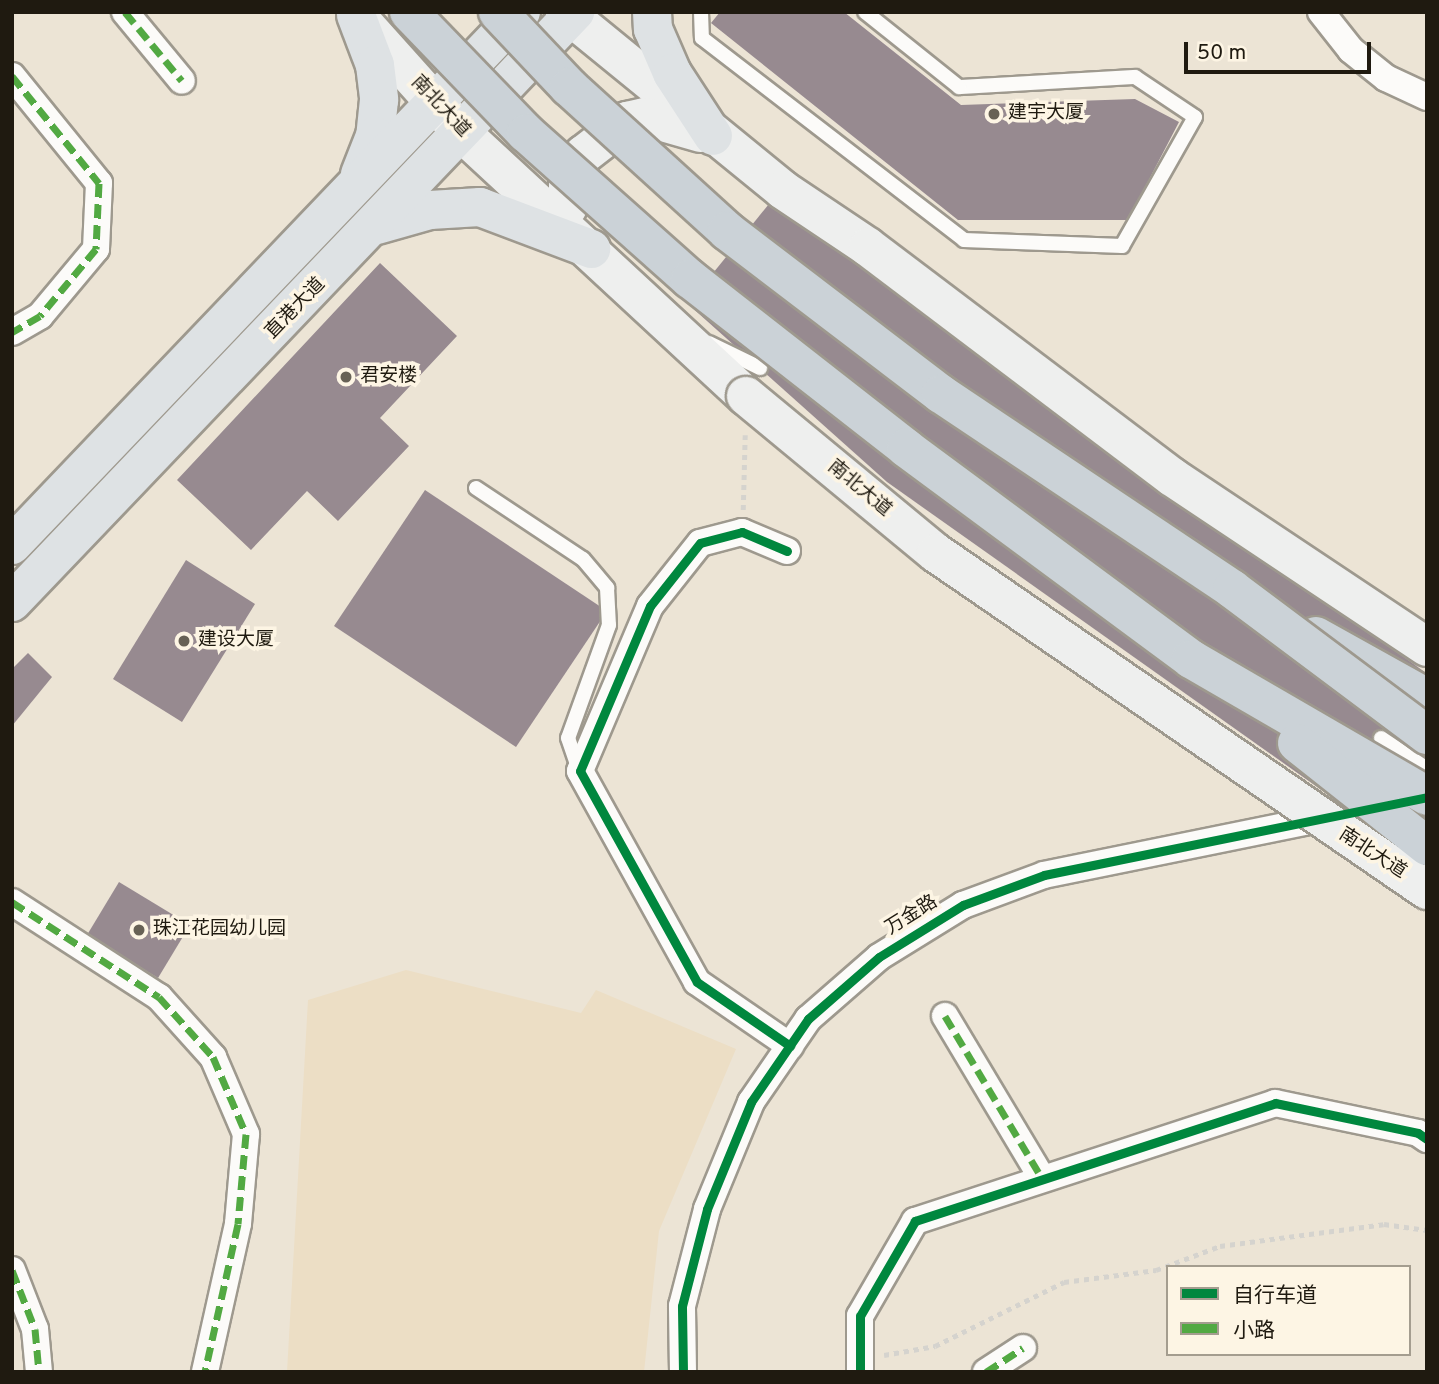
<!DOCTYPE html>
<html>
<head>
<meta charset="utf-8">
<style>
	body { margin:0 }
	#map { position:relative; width:1439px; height:1384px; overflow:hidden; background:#ece4d5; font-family:Overpass,"Noto Sans SC",sans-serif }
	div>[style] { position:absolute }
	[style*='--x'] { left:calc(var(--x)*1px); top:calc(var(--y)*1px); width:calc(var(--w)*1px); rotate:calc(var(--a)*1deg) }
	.built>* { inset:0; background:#ecdec5 }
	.building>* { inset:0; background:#978a90 }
	.path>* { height:4.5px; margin-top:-2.25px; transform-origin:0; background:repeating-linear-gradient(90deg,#d5d3ce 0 5px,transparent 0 10px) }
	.roads { filter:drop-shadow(2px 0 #9e998e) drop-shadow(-2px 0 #9e998e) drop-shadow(0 2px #9e998e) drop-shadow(0 -2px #9e998e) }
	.lane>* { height:14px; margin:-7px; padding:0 7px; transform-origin:7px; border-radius:7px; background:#fcfbf9 }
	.street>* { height:26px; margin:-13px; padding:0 13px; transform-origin:13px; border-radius:13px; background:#fcfbf9 }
	.secondary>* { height:38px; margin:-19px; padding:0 19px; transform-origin:19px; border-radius:19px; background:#eeefee }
	.primary>* { height:38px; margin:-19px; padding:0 19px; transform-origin:19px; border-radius:19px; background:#dee2e4 }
	.highway>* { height:38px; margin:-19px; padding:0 19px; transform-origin:19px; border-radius:19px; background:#cbd2d7 }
	.bridges { filter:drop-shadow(2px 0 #9e998e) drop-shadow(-2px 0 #9e998e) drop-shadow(0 2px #9e998e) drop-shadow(0 -2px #9e998e) }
	.secondary-bridge>* { height:38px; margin:-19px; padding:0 19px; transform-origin:19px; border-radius:19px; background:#eeefee }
	.highway-bridge>* { height:38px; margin:-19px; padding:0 19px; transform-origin:19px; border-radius:19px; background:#cbd2d7 }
	.quiet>* { height:7px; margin-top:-3.5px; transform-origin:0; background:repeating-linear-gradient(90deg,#52a942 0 14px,transparent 0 21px) }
	.cycleway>* { height:9px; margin:-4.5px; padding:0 4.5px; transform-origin:4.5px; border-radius:4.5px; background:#00873e }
	.dots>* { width:19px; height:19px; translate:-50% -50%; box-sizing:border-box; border:4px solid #fdf5e4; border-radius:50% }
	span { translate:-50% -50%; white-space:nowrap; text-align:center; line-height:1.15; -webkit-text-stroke:7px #fdf5e4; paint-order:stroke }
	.street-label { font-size:19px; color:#1f1a10 }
	.poi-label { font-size:19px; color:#1f1a10 }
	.left { translate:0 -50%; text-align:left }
	.frame { position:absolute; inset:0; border:14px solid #1f1a10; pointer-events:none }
	.legend { position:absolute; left:1166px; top:1265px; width:245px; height:91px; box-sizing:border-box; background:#fdf5e4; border:2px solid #a49d8f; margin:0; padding:9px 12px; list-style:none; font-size:21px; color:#1f1a10 }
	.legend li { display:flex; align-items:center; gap:14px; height:35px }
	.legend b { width:35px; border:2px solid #a49d8f }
	.scale { position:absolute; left:1184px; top:42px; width:187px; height:32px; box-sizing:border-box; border:4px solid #1f1a10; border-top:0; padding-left:9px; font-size:21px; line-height:24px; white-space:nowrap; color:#1f1a10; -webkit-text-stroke:5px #fdf5e4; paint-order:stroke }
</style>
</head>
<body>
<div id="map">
	<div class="built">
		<i style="clip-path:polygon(406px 970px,581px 1013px,596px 990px,736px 1049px,659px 1231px,644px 1372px,287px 1372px,308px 1000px)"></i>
	</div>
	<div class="building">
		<i style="clip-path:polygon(720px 12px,844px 12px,961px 105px,1135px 99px,1179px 122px,1128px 220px,958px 220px,711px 23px)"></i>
		<i style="clip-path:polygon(773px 199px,1426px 673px,1337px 801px,887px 482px,688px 304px)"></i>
		<i style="clip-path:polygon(380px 263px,457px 336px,380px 418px,409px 446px,338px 521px,307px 491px,251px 550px,177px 480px)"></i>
		<i style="clip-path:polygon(425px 490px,607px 611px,516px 747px,334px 626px)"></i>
		<i style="clip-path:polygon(186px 560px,255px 604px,182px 722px,113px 679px)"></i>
		<i style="clip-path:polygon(28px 653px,52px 677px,12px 726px,12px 669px)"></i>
		<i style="clip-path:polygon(119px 882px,190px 925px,158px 978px,87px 935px)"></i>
	</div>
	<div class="path">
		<i style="--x:743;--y:510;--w:75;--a:-88.5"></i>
		<i style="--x:884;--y:1355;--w:52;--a:-10"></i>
		<i style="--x:935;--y:1346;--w:144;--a:-26.4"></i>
		<i style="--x:1064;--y:1282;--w:93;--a:-7.4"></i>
		<i style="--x:1156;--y:1270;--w:68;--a:-20.6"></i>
		<i style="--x:1220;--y:1246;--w:165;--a:-7.6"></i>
		<i style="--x:1384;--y:1224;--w:43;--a:7.9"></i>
	</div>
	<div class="roads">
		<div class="lane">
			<i style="--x:701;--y:12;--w:26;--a:88"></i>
			<i style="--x:702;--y:38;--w:331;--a:37.6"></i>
			<i style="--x:964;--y:240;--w:158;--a:2.2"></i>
			<i style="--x:1122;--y:246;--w:148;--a:-60.5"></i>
			<i style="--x:1195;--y:117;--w:72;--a:-146.3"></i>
			<i style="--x:1135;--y:77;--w:176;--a:176.7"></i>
			<i style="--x:959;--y:87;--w:120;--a:-141.4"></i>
			<i style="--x:709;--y:343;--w:57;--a:26.1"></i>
			<i style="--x:476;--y:488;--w:128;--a:33.6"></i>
			<i style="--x:583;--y:559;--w:38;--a:50"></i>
			<i style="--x:607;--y:588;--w:37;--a:87"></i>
			<i style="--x:609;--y:625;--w:120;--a:109.9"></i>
			<i style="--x:568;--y:738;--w:34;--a:71"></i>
			<i style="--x:1381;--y:738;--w:55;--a:34"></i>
		</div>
		<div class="street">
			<i style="--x:125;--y:12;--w:89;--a:50.4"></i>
			<i style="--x:1321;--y:12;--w:48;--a:51.7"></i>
			<i style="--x:1351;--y:50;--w:45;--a:38.7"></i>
			<i style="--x:1386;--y:78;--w:45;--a:24.9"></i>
			<i style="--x:12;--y:76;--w:138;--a:50.9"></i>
			<i style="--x:99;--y:183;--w:66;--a:92.6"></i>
			<i style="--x:96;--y:249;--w:87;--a:129.9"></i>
			<i style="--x:40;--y:316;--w:32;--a:150"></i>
			<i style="--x:787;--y:551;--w:49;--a:-157.1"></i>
			<i style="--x:742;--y:532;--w:43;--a:165.3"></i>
			<i style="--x:700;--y:543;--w:80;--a:128.4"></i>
			<i style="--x:650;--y:606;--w:179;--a:113"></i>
			<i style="--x:580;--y:771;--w:241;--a:61"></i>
			<i style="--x:697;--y:982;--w:113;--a:34.5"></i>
			<i style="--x:12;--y:902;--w:175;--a:32.9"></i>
			<i style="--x:159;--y:997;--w:81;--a:48"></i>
			<i style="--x:213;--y:1057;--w:84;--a:66.8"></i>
			<i style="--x:246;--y:1134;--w:90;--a:95.1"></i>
			<i style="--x:238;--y:1224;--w:152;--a:102.6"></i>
			<i style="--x:945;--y:1016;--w:189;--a:59.1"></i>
			<i style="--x:12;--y:1270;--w:63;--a:68.7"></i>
			<i style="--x:35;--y:1329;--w:43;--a:84.7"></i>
			<i style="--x:683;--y:1372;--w:66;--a:-90.9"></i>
			<i style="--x:682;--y:1306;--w:100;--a:-75.5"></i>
			<i style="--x:707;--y:1209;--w:116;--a:-67.6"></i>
			<i style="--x:751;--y:1102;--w:101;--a:-55.5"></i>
			<i style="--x:808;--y:1019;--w:94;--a:-41.1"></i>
			<i style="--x:879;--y:957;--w:99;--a:-31.8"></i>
			<i style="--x:963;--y:905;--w:86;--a:-20.3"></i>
			<i style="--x:1044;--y:875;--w:352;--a:-11.5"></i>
			<i style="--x:860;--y:1372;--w:56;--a:-90"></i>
			<i style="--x:860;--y:1316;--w:110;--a:-59.9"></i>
			<i style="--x:915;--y:1221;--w:379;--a:-18.1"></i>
			<i style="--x:1275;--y:1103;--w:146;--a:11.8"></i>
			<i style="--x:1418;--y:1133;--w:11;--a:34"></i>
			<i style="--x:986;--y:1372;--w:44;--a:-33"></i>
		</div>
		<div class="secondary">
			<i style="--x:565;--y:12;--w:281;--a:39.2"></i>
			<i style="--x:783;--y:190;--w:102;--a:33.8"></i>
			<i style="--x:868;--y:247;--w:381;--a:37.1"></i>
			<i style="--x:1172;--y:477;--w:306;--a:33.7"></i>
			<i style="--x:357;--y:16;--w:159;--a:48.1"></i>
			<i style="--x:463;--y:134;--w:386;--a:42.8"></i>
			<i style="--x:568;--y:207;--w:25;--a:-90"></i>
			<i style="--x:568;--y:182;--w:31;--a:-61"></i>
			<i style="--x:583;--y:155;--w:56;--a:-37.7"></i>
			<i style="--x:627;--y:121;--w:18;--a:-13"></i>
			<i style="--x:645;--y:117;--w:58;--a:15.9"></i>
		</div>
		<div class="primary">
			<i style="--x:652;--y:12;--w:17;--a:87"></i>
			<i style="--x:653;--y:29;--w:48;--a:66.6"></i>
			<i style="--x:672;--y:73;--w:75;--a:56.9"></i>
			<i style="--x:356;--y:15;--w:53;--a:69.2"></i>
			<i style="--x:375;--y:65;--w:35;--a:83"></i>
			<i style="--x:379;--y:100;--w:36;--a:96"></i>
			<i style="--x:375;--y:136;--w:41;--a:111.5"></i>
			<i style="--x:377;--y:225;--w:55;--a:-15.8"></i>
			<i style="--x:430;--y:210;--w:50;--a:-3.4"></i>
			<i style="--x:480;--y:207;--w:119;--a:20.7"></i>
			<i style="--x:12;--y:545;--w:737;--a:-46.32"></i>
			<i style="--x:12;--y:602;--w:816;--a:-46.34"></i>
		</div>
		<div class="highway">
			<i style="--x:1316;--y:636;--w:127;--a:29.2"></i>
		</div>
	</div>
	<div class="bridges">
		<div class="secondary-bridge">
			<i style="--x:746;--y:396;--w:246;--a:39.6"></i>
			<i style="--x:936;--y:553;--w:596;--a:34.46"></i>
		</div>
		<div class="highway-bridge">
			<i style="--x:409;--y:12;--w:168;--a:46"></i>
			<i style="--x:526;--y:133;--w:220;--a:41.7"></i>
			<i style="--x:690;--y:279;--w:274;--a:38"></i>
			<i style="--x:906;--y:448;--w:355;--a:36.5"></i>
			<i style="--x:1191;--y:659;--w:273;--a:30.1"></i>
			<i style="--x:498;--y:12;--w:103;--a:46.6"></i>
			<i style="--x:569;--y:87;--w:214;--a:42.3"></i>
			<i style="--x:727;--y:231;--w:269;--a:37.3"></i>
			<i style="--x:941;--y:394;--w:350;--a:33.8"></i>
			<i style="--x:1232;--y:589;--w:244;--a:36.8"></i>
			<i style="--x:1297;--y:743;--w:166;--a:38.4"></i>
		</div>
	</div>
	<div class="quiet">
		<i style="--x:125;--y:12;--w:89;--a:50.4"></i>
		<i style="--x:12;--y:76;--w:138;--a:50.9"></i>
		<i style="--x:99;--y:183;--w:66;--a:92.6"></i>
		<i style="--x:96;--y:249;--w:87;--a:129.9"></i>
		<i style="--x:40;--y:316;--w:32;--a:150"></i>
		<i style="--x:12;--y:902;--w:175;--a:32.9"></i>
		<i style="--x:159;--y:997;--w:81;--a:48"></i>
		<i style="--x:213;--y:1057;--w:84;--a:66.8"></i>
		<i style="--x:246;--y:1134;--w:90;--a:95.1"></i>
		<i style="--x:238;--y:1224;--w:152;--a:102.6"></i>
		<i style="--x:945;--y:1016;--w:189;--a:59.1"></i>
		<i style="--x:12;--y:1270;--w:63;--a:68.7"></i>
		<i style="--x:35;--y:1329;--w:43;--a:84.7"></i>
		<i style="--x:986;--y:1372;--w:44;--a:-33"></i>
	</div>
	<div class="cycleway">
		<i style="--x:787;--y:551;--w:49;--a:-157.1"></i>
		<i style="--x:742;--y:532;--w:43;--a:165.3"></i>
		<i style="--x:700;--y:543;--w:80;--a:128.4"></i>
		<i style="--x:650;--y:606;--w:179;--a:113"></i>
		<i style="--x:580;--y:771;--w:241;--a:61"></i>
		<i style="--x:697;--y:982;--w:113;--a:34.5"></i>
		<i style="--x:683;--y:1372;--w:66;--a:-90.9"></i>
		<i style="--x:682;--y:1306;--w:100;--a:-75.5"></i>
		<i style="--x:707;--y:1209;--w:116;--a:-67.6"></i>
		<i style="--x:751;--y:1102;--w:101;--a:-55.5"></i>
		<i style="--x:808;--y:1019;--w:94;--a:-41.1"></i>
		<i style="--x:879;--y:957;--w:99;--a:-31.8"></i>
		<i style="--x:963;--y:905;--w:86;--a:-20.3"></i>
		<i style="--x:1044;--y:875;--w:391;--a:-11.5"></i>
		<i style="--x:860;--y:1372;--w:56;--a:-90"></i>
		<i style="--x:860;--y:1316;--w:110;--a:-59.9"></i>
		<i style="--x:915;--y:1221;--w:379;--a:-18.1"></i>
		<i style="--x:1275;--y:1103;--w:146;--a:11.8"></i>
		<i style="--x:1418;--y:1133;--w:11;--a:34"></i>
	</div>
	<div class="dots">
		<i style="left:994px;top:114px;background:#676155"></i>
		<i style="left:346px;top:377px;background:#676155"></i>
		<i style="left:184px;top:641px;background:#676155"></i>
		<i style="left:139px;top:930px;background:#676155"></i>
	</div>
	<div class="street-label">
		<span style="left:440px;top:107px;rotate:47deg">南北大道</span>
		<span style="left:296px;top:309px;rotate:-46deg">直港大道</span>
		<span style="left:859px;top:489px;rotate:40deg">南北大道</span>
		<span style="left:1372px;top:854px;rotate:33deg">南北大道</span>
		<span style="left:912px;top:916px;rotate:-32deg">万金路</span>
	</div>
	<div class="poi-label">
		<span class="left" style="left:1008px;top:114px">建宇大厦</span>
		<span class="left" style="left:360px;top:377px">君安楼</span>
		<span class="left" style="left:198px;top:641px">建设大厦</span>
		<span class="left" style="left:153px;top:930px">珠江花园幼儿园</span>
	</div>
	<div class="frame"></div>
	<ul class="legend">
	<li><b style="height:9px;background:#00873e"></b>自行车道</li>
	<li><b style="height:9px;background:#52a942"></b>小路</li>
	</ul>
	<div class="scale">50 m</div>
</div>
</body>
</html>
